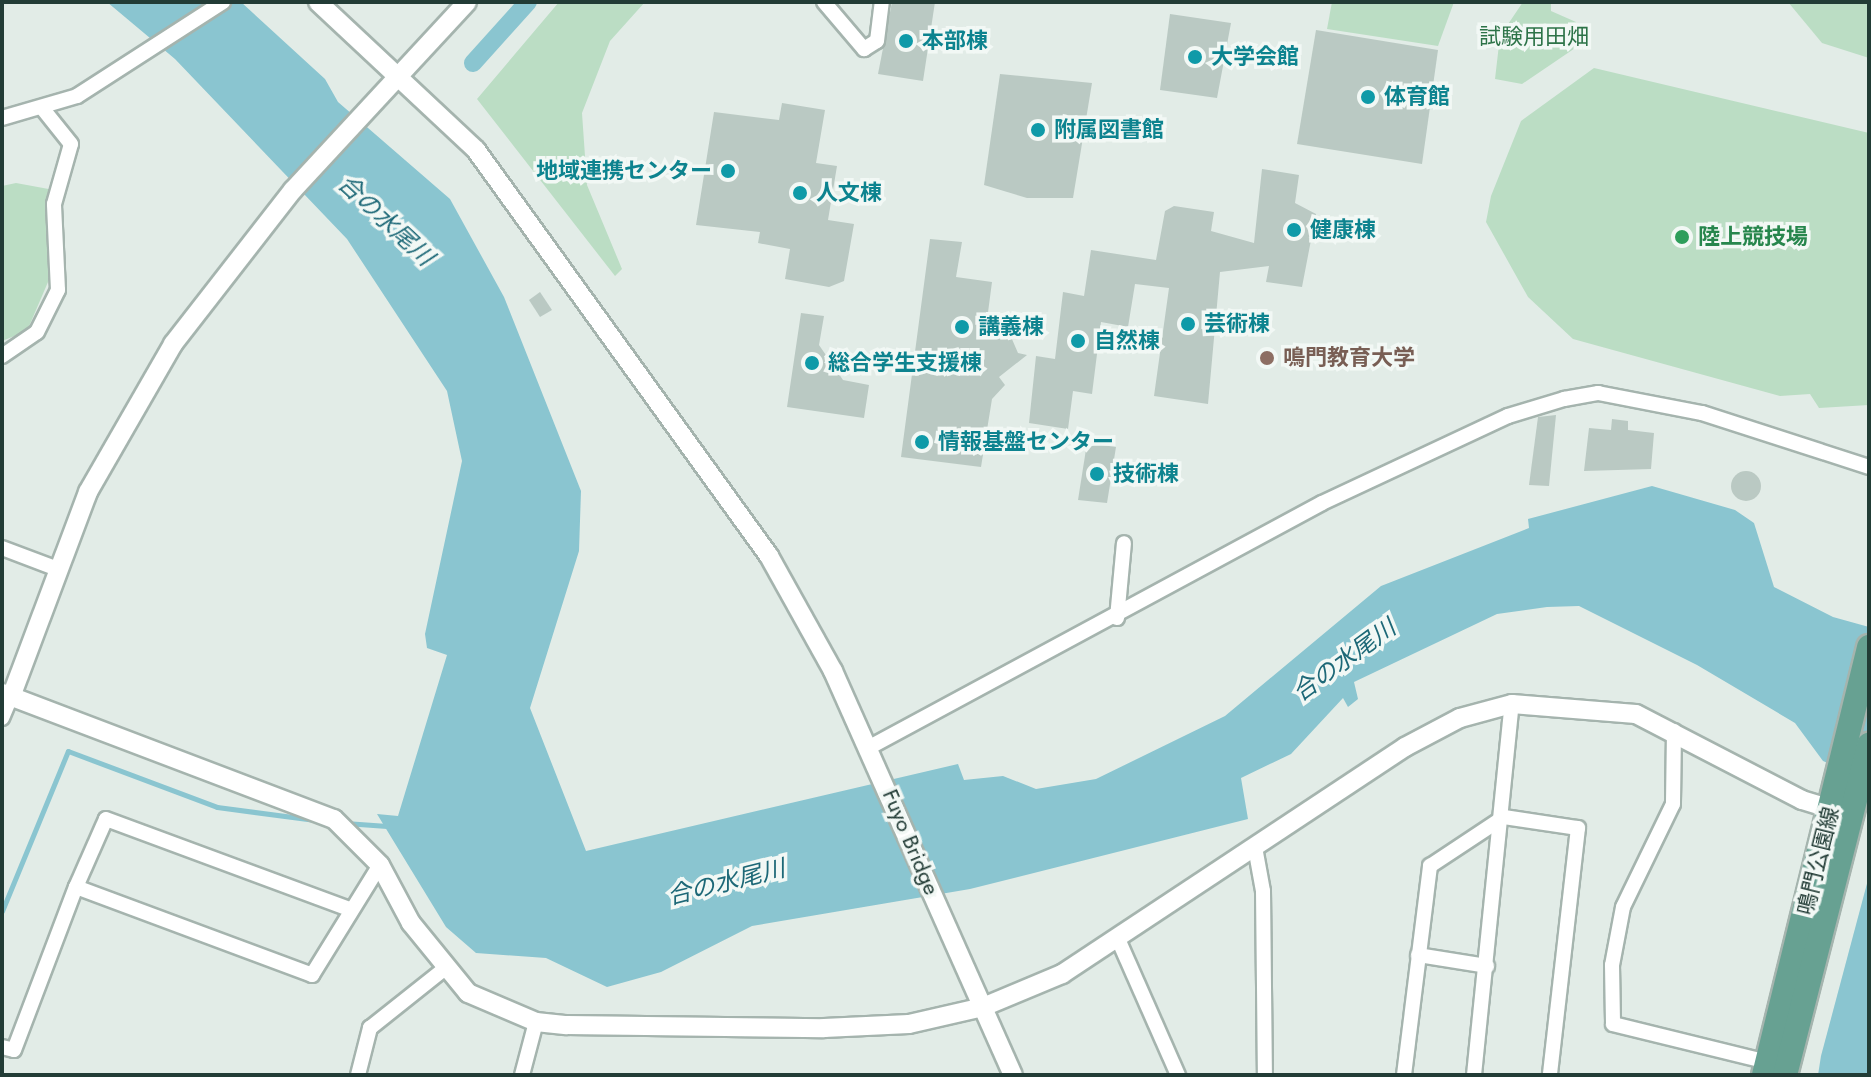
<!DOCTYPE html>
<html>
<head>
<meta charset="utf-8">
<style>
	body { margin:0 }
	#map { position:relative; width:1871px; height:1077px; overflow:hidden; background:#e2ece7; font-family:Jost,"Noto Sans JP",sans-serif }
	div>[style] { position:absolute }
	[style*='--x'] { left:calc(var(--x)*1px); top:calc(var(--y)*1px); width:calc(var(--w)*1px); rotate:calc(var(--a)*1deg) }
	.green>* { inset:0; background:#bbddc4 }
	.water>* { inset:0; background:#8ac5d0 }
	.stream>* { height:5px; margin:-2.5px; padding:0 2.5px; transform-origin:2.5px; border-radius:2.5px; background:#8ac5d0 }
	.canal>* { height:18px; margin:-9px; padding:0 9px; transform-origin:9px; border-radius:9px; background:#8ac5d0 }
	.building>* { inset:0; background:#bac9c3 }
	.round { border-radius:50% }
	.roads { filter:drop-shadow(2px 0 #a5b4ae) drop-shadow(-2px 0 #a5b4ae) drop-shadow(0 2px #a5b4ae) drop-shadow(0 -2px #a5b4ae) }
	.minor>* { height:14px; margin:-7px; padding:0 7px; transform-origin:7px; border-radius:7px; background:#fff }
	.tertiary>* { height:18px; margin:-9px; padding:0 9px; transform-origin:9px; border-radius:9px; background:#fff }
	.primary>* { height:24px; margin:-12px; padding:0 12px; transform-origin:12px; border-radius:12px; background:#67a192 }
	.dots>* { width:22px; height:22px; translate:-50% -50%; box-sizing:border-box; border:4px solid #f2f8f5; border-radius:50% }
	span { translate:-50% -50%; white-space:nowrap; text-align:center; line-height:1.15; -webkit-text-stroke:7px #f2f8f5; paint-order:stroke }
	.park-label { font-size:22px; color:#2d7348 }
	.culture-label { font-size:22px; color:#0d838f; font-weight:700 }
	.left { translate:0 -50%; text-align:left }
	.right { translate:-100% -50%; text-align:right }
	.leisure-label { font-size:22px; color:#27864d; font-weight:700 }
	.education-label { font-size:22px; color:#785e54; font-weight:700 }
	.street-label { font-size:22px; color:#223c36 }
	.water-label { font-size:24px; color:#1d6877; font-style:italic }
	.frame { position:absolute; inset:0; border:4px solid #223c36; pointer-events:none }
</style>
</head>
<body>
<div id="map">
	<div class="green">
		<i style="clip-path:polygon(559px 2px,645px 2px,610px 41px,582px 113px,587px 185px,622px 269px,615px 276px,477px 99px)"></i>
		<i style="clip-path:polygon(1332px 2px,1454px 2px,1438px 46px,1327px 29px)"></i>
		<i style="clip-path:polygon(1523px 2px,1551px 2px,1551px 11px,1576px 22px,1584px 42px,1522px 84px,1495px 79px,1500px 36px)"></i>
		<i style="clip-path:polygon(1788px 2px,1869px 2px,1869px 58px,1822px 43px)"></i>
		<i style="clip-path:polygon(1594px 68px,1869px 133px,1869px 405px,1819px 408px,1810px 394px,1780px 396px,1573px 339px,1528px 297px,1486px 222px,1491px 196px,1521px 121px)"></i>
		<i style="clip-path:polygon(16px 183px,54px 190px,54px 268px,27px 331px,2px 341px,2px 186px)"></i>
	</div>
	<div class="water">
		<i style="clip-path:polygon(107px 2px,241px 2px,325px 79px,338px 102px,450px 199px,504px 297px,581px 491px,579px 551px,530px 708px,586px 851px,958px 764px,964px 780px,1003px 776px,1036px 789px,1096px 779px,1225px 716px,1381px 586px,1529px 528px,1528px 519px,1652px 486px,1735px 510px,1754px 523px,1774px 587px,1833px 617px,1869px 627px,1869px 781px,1823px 761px,1795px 723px,1697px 665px,1579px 606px,1547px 607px,1497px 614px,1354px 682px,1358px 699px,1348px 707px,1343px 698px,1291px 754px,1241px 778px,1248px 819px,970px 889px,752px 926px,661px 972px,607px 987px,546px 958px,476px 953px,446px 927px,377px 814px,398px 816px,447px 655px,427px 648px,425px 634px,462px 461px,447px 391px,347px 239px,175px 59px)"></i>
		<i style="clip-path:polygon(1869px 876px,1869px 1075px,1818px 1075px,1821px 1056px)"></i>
	</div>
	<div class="stream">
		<i style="--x:345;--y:823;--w:42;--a:4.1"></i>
		<i style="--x:2;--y:911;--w:173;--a:-67.6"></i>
		<i style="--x:68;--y:751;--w:159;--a:20.6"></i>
		<i style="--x:217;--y:807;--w:99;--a:7.6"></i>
	</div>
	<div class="canal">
		<i style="--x:473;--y:63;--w:82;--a:-48"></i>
	</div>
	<div class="building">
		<i style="clip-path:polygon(892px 2px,935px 2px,923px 81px,878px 74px)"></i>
		<i style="clip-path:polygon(1170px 14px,1231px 23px,1217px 98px,1160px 90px)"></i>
		<i style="clip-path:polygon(1316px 30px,1438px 50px,1422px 164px,1297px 144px)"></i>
		<i style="clip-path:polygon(1000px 74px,1092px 83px,1073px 198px,1027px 198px,984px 185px)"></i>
		<i style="clip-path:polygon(782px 103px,825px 110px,816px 163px,837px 166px,828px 220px,854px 224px,844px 281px,829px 287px,785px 279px,790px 249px,758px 243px,760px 232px,696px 225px,714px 112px,779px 120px)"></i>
		<i style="clip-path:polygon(1262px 169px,1299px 175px,1295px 203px,1316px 214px,1302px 287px,1266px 282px,1269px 266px,1220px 272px,1208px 404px,1154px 396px,1169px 288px,1135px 284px,1128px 327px,1101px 322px,1092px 394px,1073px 391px,1068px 429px,1029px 423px,1036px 356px,1055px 359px,1063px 292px,1084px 296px,1091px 250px,1156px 260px,1165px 211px,1174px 206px,1214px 212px,1211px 231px,1254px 243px)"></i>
		<i style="clip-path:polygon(930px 239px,962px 242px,956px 277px,992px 282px,987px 320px,1005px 323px,1018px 353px,1027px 355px,999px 377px,1005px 385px,992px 399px,981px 467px,901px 457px)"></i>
		<i style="clip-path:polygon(540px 292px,552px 310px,540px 317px,529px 300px)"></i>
		<i style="clip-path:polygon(801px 313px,824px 316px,819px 345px,843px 380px,869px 385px,864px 418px,787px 407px)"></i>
		<i style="clip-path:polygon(1556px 415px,1549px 486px,1529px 485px,1538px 417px)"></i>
		<i style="clip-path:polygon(1612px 419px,1628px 421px,1628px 430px,1654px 433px,1651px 469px,1584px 471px,1589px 428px,1611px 430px)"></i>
		<i style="clip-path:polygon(1087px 443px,1116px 447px,1107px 503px,1078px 500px)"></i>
		<i class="round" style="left:1731px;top:471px;width:30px;height:30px"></i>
	</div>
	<div class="roads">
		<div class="minor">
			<i style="--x:824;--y:2;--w:62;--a:49.6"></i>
			<i style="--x:864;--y:49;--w:15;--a:-32"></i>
			<i style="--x:877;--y:41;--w:39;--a:-83"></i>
			<i style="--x:2;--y:118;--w:78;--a:-16.3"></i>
			<i style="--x:77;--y:96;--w:174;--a:-32.8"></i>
			<i style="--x:2;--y:356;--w:42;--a:-34.4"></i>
			<i style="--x:37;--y:332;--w:47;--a:-63.4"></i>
			<i style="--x:58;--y:290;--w:86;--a:-92.7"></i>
			<i style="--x:54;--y:204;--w:62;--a:-74.2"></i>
			<i style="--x:71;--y:144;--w:45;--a:-128.7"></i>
			<i style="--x:2;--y:548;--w:57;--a:20.7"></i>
			<i style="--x:1117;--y:618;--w:75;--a:-84.7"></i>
			<i style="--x:2;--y:718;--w:23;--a:-67"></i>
			<i style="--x:1674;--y:731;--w:73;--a:90.8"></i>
			<i style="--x:1673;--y:804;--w:114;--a:115.9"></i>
			<i style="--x:1623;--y:907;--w:59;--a:100.7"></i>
			<i style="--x:1612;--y:965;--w:59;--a:89"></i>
			<i style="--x:1613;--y:1024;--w:164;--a:13.8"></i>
			<i style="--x:868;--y:748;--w:516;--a:-28.35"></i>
			<i style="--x:1322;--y:503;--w:205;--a:-25.1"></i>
			<i style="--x:1508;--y:416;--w:59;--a:-16.9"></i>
			<i style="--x:1564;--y:399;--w:35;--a:-10"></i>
			<i style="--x:1598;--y:393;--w:106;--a:10.9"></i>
			<i style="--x:1702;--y:413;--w:176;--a:17.9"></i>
			<i style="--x:1255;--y:847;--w:45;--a:79.7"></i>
			<i style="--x:1263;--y:891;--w:184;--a:89.4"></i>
			<i style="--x:76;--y:887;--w:74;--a:-66.2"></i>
			<i style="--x:106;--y:819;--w:259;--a:20.3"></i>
			<i style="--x:1118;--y:939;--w:149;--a:66.2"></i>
			<i style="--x:1418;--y:955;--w:70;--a:9.1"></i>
			<i style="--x:2;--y:1047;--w:12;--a:14"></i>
			<i style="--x:14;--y:1050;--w:174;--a:-69.2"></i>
			<i style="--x:76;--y:887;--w:252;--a:20.4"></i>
			<i style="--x:312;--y:975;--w:129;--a:-58.3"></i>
			<i style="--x:358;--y:1075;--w:49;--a:-75.7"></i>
			<i style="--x:370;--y:1028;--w:93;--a:-38.5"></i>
			<i style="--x:522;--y:1075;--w:55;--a:-75.2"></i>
			<i style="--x:1404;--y:1075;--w:211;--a:-82.9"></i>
			<i style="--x:1430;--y:866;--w:89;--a:-33.5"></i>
			<i style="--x:1504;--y:817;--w:75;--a:8.5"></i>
			<i style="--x:1578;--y:828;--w:249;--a:96.5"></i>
			<i style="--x:1474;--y:1075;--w:373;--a:-84.2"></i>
		</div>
		<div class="tertiary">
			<i style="--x:318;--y:2;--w:216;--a:43.1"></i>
			<i style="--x:476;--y:150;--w:501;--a:54.18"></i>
			<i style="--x:769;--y:556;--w:132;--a:60.9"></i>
			<i style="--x:833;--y:671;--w:442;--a:66"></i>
			<i style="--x:2;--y:693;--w:355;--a:20.8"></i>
			<i style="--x:334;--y:819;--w:65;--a:45"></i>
			<i style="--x:380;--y:865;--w:66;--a:61.9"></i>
			<i style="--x:411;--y:923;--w:90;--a:50.8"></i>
			<i style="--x:468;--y:993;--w:74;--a:23.1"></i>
			<i style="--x:536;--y:1022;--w:31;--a:6"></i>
			<i style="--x:567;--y:1025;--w:257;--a:0.7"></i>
			<i style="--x:824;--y:1028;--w:85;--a:-2.7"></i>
			<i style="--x:909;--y:1024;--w:76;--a:-12.9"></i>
			<i style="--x:983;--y:1007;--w:86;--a:-22.7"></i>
			<i style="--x:1062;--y:974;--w:411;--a:-33.5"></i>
			<i style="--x:1405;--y:747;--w:62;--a:-27.8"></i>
			<i style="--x:1460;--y:718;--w:54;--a:-15.1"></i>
			<i style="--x:1512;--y:704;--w:124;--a:4.6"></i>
			<i style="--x:1636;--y:714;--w:187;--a:27.4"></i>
			<i style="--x:1802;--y:800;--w:39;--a:17"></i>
			<i style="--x:11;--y:697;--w:219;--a:-69.4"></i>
			<i style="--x:88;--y:492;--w:171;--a:-60.1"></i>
			<i style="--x:173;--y:344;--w:195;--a:-52.1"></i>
			<i style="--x:293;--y:190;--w:256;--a:-47.2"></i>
		</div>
		<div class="primary">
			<i style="--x:1764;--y:1075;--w:441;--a:-76.2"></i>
			<i style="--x:1785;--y:1075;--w:341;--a:-75.7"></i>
		</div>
	</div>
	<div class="dots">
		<i style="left:906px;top:41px;background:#0f9aa8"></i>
		<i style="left:1195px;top:57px;background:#0f9aa8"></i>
		<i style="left:1368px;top:97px;background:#0f9aa8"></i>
		<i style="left:1038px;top:130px;background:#0f9aa8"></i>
		<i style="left:728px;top:171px;background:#0f9aa8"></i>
		<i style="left:800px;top:193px;background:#0f9aa8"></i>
		<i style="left:1294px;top:230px;background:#0f9aa8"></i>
		<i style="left:1682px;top:237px;background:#2e9e5b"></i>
		<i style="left:1188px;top:324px;background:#0f9aa8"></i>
		<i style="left:962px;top:327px;background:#0f9aa8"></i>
		<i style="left:1078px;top:341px;background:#0f9aa8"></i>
		<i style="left:1267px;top:358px;background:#8d6e63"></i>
		<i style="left:812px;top:363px;background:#0f9aa8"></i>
		<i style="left:922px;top:442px;background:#0f9aa8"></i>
		<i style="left:1097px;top:474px;background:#0f9aa8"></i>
	</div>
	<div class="park-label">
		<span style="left:1534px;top:37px">試験用田畑</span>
	</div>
	<div class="culture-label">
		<span class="left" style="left:922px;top:41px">本部棟</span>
		<span class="left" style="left:1211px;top:57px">大学会館</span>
		<span class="left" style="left:1384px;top:97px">体育館</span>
		<span class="left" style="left:1054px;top:130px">附属図書館</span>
		<span class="right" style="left:712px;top:171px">地域連携センター</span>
		<span class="left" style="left:816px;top:193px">人文棟</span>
		<span class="left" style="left:1310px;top:230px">健康棟</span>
		<span class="left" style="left:1204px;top:324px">芸術棟</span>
		<span class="left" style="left:978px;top:327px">講義棟</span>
		<span class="left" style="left:1094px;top:341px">自然棟</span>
		<span class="left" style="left:828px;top:363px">総合学生支援棟</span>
		<span class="left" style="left:938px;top:442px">情報基盤センター</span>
		<span class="left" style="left:1113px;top:474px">技術棟</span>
	</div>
	<div class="leisure-label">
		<span class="left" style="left:1698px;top:237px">陸上競技場</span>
	</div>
	<div class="education-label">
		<span class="left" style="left:1283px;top:358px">鳴門教育大学</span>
	</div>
	<div class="street-label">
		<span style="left:911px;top:842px;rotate:67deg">Fuyo Bridge</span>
		<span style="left:1818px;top:861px;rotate:-76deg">鳴門公園線</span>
	</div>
	<div class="water-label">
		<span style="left:386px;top:220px;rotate:43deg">合の水尾川</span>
		<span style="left:1344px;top:660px;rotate:-36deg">合の水尾川</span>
		<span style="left:726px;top:882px;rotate:-14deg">合の水尾川</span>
	</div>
	<div class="frame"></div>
</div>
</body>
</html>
